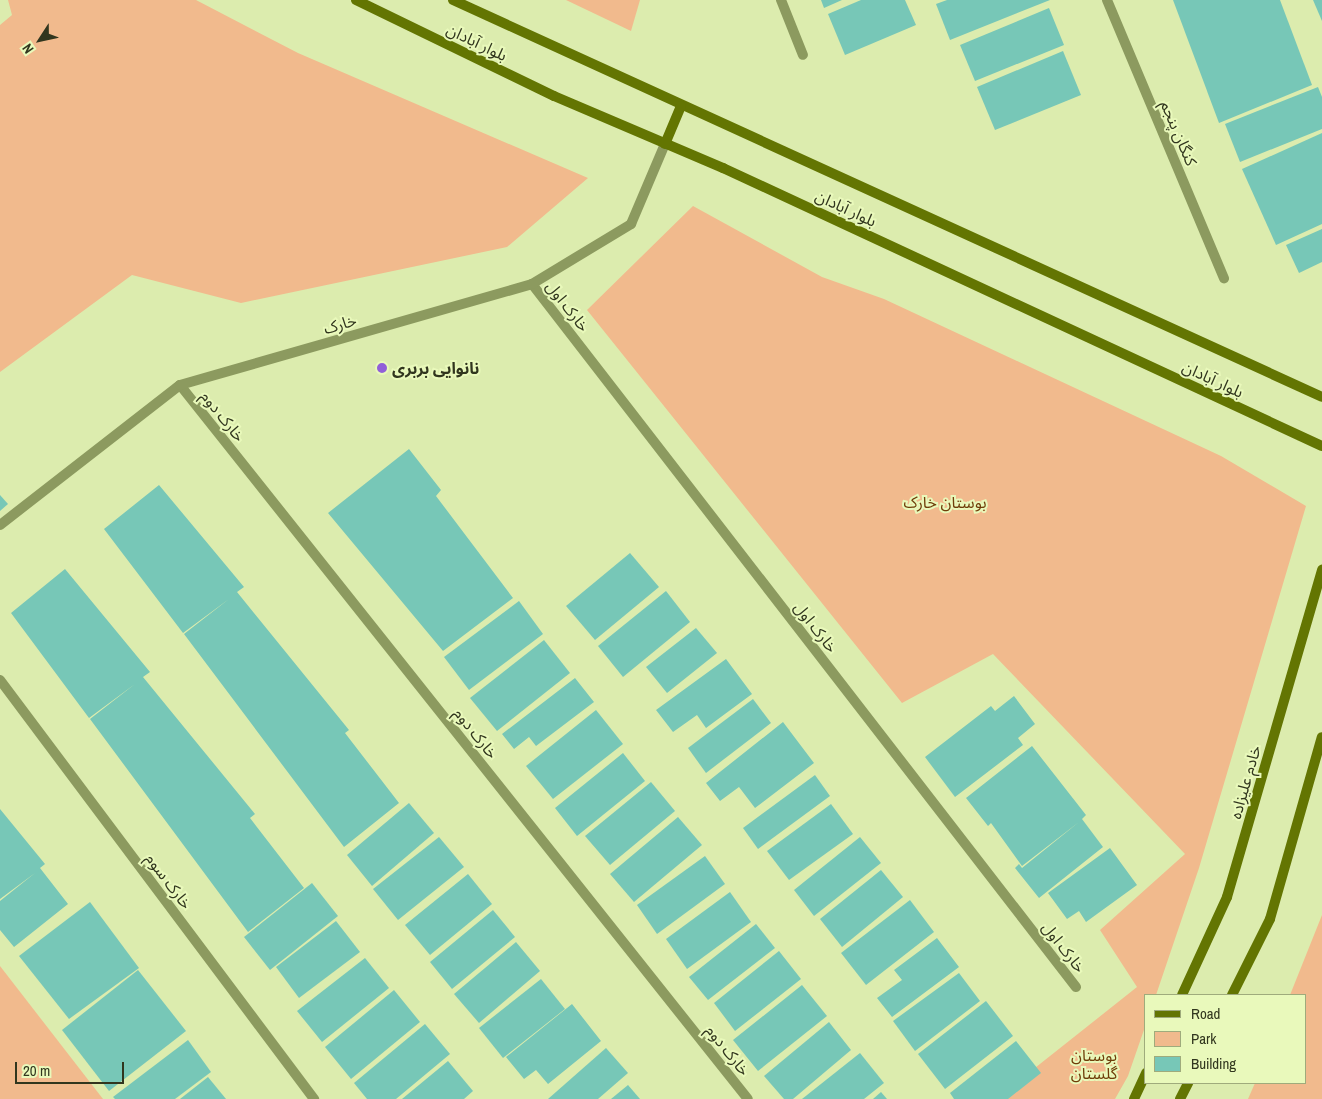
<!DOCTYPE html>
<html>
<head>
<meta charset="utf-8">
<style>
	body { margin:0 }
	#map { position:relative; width:1322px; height:1099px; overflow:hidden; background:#dcecae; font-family:"Archivo Narrow","Noto Sans Arabic",sans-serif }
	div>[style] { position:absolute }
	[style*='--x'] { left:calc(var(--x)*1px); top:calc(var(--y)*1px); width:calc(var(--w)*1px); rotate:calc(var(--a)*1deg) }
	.green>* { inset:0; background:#f1ba8d }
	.building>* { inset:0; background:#77c7b7 }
	.minor>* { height:10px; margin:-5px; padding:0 5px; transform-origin:5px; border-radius:5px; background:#8c9a5f }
	.secondary>* { height:10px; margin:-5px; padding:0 5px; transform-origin:5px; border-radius:5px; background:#637502 }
	.dots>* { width:14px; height:14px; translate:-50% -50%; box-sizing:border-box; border:2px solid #e9f9bb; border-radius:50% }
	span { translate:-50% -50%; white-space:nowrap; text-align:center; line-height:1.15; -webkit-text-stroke:4px #e9f9bb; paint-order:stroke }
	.street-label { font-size:16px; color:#31361e }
	.poi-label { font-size:16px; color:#31361e; font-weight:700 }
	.left { translate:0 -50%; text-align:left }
	.park-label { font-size:16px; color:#6f3d09 }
	.legend { position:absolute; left:1144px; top:994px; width:162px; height:90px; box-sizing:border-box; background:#e9f9bb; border:1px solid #9fab7c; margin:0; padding:6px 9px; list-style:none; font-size:15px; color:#31361e }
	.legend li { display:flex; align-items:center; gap:10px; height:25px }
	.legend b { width:25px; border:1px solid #9fab7c }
	.north { position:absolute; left:15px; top:15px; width:50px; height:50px; -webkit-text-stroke:4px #e9f9bb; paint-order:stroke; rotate:235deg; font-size:14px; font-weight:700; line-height:20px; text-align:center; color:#31361e }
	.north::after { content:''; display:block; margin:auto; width:18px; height:22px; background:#31361e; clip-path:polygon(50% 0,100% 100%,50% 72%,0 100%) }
	.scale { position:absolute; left:15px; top:1062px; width:109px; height:22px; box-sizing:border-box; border:2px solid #31361e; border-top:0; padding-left:6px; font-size:15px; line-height:18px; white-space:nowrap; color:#31361e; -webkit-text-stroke:4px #e9f9bb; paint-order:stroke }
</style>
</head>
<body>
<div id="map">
	<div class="green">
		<i style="clip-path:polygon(8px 0,196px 0,298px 53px,588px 178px,507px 247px,241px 303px,132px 275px,0 372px,0 25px,12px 15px)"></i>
		<i style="clip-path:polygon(566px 0,640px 0,631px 31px)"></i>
		<i style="clip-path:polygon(693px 206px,822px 277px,884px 299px,1221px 456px,1306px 506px,1199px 868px,1156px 995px,1146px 995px,1146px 1024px,1128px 1076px,1115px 1099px,996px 1099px,1137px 987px,1100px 930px,1185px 854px,993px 654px,902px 703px,587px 310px)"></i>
		<i style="clip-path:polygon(1322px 915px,1322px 1099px,1248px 1099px,1255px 1083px,1306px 1083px,1306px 995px,1290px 995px)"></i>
		<i style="clip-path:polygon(0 966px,103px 1099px,0 1099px)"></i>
	</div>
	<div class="building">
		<i style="clip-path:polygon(821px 0,842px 0,824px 8px)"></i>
		<i style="clip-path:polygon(861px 0,905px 0,916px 25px,845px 55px,828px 14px)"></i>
		<i style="clip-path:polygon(947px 0,1050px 0,950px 40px,936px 4px)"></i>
		<i style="clip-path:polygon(1173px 0,1280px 0,1312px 85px,1219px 123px)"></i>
		<i style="clip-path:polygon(1313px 0,1322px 0,1322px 21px)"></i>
		<i style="clip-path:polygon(1049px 8px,1064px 45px,975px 81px,960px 45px)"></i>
		<i style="clip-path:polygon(1063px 51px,1081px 95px,995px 130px,977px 87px)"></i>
		<i style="clip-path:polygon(1318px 87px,1322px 97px,1322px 129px,1240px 162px,1225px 124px)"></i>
		<i style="clip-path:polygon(1322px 133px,1322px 224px,1276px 245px,1242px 169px)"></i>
		<i style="clip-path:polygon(1322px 229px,1322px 262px,1299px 273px,1286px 245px)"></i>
		<i style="clip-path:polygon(409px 449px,441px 490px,436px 496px,513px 598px,443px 651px,328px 513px)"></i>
		<i style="clip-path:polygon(159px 485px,244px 587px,237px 592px,349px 730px,345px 733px,399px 803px,344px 847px,184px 634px,229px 599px,183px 633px,104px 529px)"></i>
		<i style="clip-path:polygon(0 495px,8px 504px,0 511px)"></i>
		<i style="clip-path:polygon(630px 553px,659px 587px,595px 640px,566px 606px)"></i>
		<i style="clip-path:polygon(65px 569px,150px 672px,143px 677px,255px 814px,250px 818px,304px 888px,248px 932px,90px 719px,135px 684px,89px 718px,11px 613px)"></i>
		<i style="clip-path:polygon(666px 591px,690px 622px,623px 677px,598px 646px)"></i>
		<i style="clip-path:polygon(519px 601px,543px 634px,469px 690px,444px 657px)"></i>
		<i style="clip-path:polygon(696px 628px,717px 653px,667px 693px,646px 667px)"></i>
		<i style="clip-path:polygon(544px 640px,570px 673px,497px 731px,470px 698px)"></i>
		<i style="clip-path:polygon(726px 659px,752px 694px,706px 728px,697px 715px,673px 732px,656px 710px)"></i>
		<i style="clip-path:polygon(575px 678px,594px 702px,536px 746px,529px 737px,514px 749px,502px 734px)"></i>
		<i style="clip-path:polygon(1014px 696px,1035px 724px,1018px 738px,1023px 745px,955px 797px,925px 757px,991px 706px,995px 711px)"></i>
		<i style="clip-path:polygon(753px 699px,771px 723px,706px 773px,688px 748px)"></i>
		<i style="clip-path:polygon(596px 710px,623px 744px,553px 799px,526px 766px)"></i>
		<i style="clip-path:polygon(783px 722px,814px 763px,755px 808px,739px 787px,720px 801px,706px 783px)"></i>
		<i style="clip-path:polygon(1032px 746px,1086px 815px,1082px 819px,1103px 847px,1039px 898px,1015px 868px,1019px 864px,1022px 868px,1079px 822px,1022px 866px,991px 823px,988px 826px,966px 798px)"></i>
		<i style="clip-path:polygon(623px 753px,645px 781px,577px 836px,555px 808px)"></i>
		<i style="clip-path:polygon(815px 775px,830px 796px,758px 849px,743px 828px)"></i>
		<i style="clip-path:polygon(651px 782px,675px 811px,610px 865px,585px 836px)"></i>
		<i style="clip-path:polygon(409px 803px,434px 833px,372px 886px,347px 855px)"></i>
		<i style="clip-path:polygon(831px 804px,853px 834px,789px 880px,767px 851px)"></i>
		<i style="clip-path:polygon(0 809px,45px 864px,40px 868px,68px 904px,14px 947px,0 930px,0 901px,35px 873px,0 899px)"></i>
		<i style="clip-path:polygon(678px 817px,702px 845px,634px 902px,610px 874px)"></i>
		<i style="clip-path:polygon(439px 837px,464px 867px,398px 920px,373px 889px)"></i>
		<i style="clip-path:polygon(860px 837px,881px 863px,814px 916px,794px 890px)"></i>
		<i style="clip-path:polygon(1110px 848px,1137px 885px,1086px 922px,1079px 911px,1067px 919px,1048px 893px)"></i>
		<i style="clip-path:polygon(705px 856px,725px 884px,657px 934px,637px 905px)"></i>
		<i style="clip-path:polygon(881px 870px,903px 897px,842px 947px,820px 919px)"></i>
		<i style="clip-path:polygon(468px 874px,492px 904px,430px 955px,405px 925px)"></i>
		<i style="clip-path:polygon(312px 883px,338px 916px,270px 970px,244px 937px)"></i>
		<i style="clip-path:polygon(730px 892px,751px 922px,687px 969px,666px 939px)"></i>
		<i style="clip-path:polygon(910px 900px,934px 932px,866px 985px,841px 953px)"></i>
		<i style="clip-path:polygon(90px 902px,139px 968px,69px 1019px,19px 956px)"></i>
		<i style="clip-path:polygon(493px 910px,515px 937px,452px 989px,430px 962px)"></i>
		<i style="clip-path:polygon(336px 921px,360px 952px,299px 998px,276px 967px)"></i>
		<i style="clip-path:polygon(756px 924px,775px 948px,708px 1000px,689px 977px)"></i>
		<i style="clip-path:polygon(937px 938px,959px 967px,892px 1017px,877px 998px,902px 980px,894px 970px)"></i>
		<i style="clip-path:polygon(516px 942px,540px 971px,479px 1023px,454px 994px)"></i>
		<i style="clip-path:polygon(779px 951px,801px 979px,735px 1031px,714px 1003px)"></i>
		<i style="clip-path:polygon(365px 958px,389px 988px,322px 1042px,297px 1011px)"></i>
		<i style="clip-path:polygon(138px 970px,186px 1031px,109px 1091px,62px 1030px)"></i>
		<i style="clip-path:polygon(959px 973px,980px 1001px,915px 1051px,893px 1021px)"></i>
		<i style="clip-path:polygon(541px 979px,565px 1009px,503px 1058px,479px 1028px)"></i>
		<i style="clip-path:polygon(802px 985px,827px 1016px,758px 1071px,733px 1040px)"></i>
		<i style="clip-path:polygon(394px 990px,420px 1022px,351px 1079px,325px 1047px)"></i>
		<i style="clip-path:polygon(986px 1001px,1013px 1036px,945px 1089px,918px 1054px)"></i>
		<i style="clip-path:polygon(572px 1004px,601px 1041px,548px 1084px,536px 1070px,524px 1079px,506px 1057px)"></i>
		<i style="clip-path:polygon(829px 1022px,851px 1050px,793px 1099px,784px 1099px,764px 1076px)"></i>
		<i style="clip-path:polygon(425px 1024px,450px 1054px,396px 1099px,367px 1099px,354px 1083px)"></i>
		<i style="clip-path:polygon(188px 1040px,211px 1072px,175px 1099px,115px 1099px,113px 1097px)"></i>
		<i style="clip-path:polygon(1016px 1041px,1041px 1073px,1008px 1099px,954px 1099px,950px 1093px)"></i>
		<i style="clip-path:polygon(606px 1048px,628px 1073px,598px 1099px,548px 1099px)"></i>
		<i style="clip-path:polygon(860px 1053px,884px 1083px,864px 1099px,802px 1099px)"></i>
		<i style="clip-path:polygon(448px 1061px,473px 1091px,464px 1099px,402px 1099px)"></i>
		<i style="clip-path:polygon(208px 1077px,226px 1099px,180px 1099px)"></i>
		<i style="clip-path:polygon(628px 1085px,640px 1099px,611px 1099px)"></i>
		<i style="clip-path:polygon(881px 1092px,887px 1099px,873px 1099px)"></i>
	</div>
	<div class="minor">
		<i style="--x:781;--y:0;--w:59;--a:68.2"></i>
		<i style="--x:1107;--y:0;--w:302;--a:67.2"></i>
		<i style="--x:532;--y:284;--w:889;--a:52.27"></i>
		<i style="--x:180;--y:385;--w:912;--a:51.5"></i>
		<i style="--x:0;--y:525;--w:228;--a:-37.9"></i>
		<i style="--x:180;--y:385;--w:366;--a:-16"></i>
		<i style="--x:532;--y:284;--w:116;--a:-31.2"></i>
		<i style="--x:631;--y:224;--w:87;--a:-67"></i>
		<i style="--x:0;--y:680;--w:524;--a:53.15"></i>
	</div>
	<div class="secondary">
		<i style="--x:356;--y:0;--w:220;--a:25.9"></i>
		<i style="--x:554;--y:96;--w:184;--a:23.1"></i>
		<i style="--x:723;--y:168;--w:660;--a:24.9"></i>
		<i style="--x:453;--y:0;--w:955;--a:24.55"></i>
		<i style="--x:665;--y:144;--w:41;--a:-67.2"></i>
		<i style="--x:1182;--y:995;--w:108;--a:-65.3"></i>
		<i style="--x:1227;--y:897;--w:341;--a:-73.8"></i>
		<i style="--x:1232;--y:995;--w:85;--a:-63.4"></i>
		<i style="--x:1270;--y:919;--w:189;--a:-74.1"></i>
		<i style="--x:1134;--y:1099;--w:29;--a:-65"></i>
		<i style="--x:1180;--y:1099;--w:18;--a:-63"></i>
	</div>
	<div class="dots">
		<i style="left:382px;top:368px;background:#915fd8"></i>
	</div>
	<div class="street-label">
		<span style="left:477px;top:42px;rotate:26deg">بلوار آبادان</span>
		<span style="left:1179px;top:133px;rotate:67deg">کنگان پنجم</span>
		<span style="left:846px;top:208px;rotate:25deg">بلوار آبادان</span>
		<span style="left:568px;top:306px;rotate:52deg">خارک اول</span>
		<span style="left:340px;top:324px;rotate:-16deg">خارک</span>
		<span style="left:1213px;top:379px;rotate:25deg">بلوار آبادان</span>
		<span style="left:223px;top:416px;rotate:51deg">خارک دوم</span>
		<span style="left:816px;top:627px;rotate:52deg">خارک اول</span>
		<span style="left:476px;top:733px;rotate:51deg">خارک دوم</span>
		<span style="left:1245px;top:782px;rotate:-74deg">خادم علیزاده</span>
		<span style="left:169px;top:881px;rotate:53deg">خارک سوم</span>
		<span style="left:1064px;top:947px;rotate:52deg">خارک اول</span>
		<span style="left:728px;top:1050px;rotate:51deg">خارک دوم</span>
	</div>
	<div class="poi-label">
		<span class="left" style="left:392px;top:368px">نانوایی بربری</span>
	</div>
	<div class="park-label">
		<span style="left:945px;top:502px">بوستان خارک</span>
		<span style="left:1094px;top:1064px">بوستان<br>گلستان</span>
	</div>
	<ul class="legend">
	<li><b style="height:6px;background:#637502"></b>Road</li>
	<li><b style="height:14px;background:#f1ba8d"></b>Park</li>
	<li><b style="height:14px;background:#77c7b7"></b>Building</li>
	</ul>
	<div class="north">N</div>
	<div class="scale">20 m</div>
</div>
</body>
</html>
